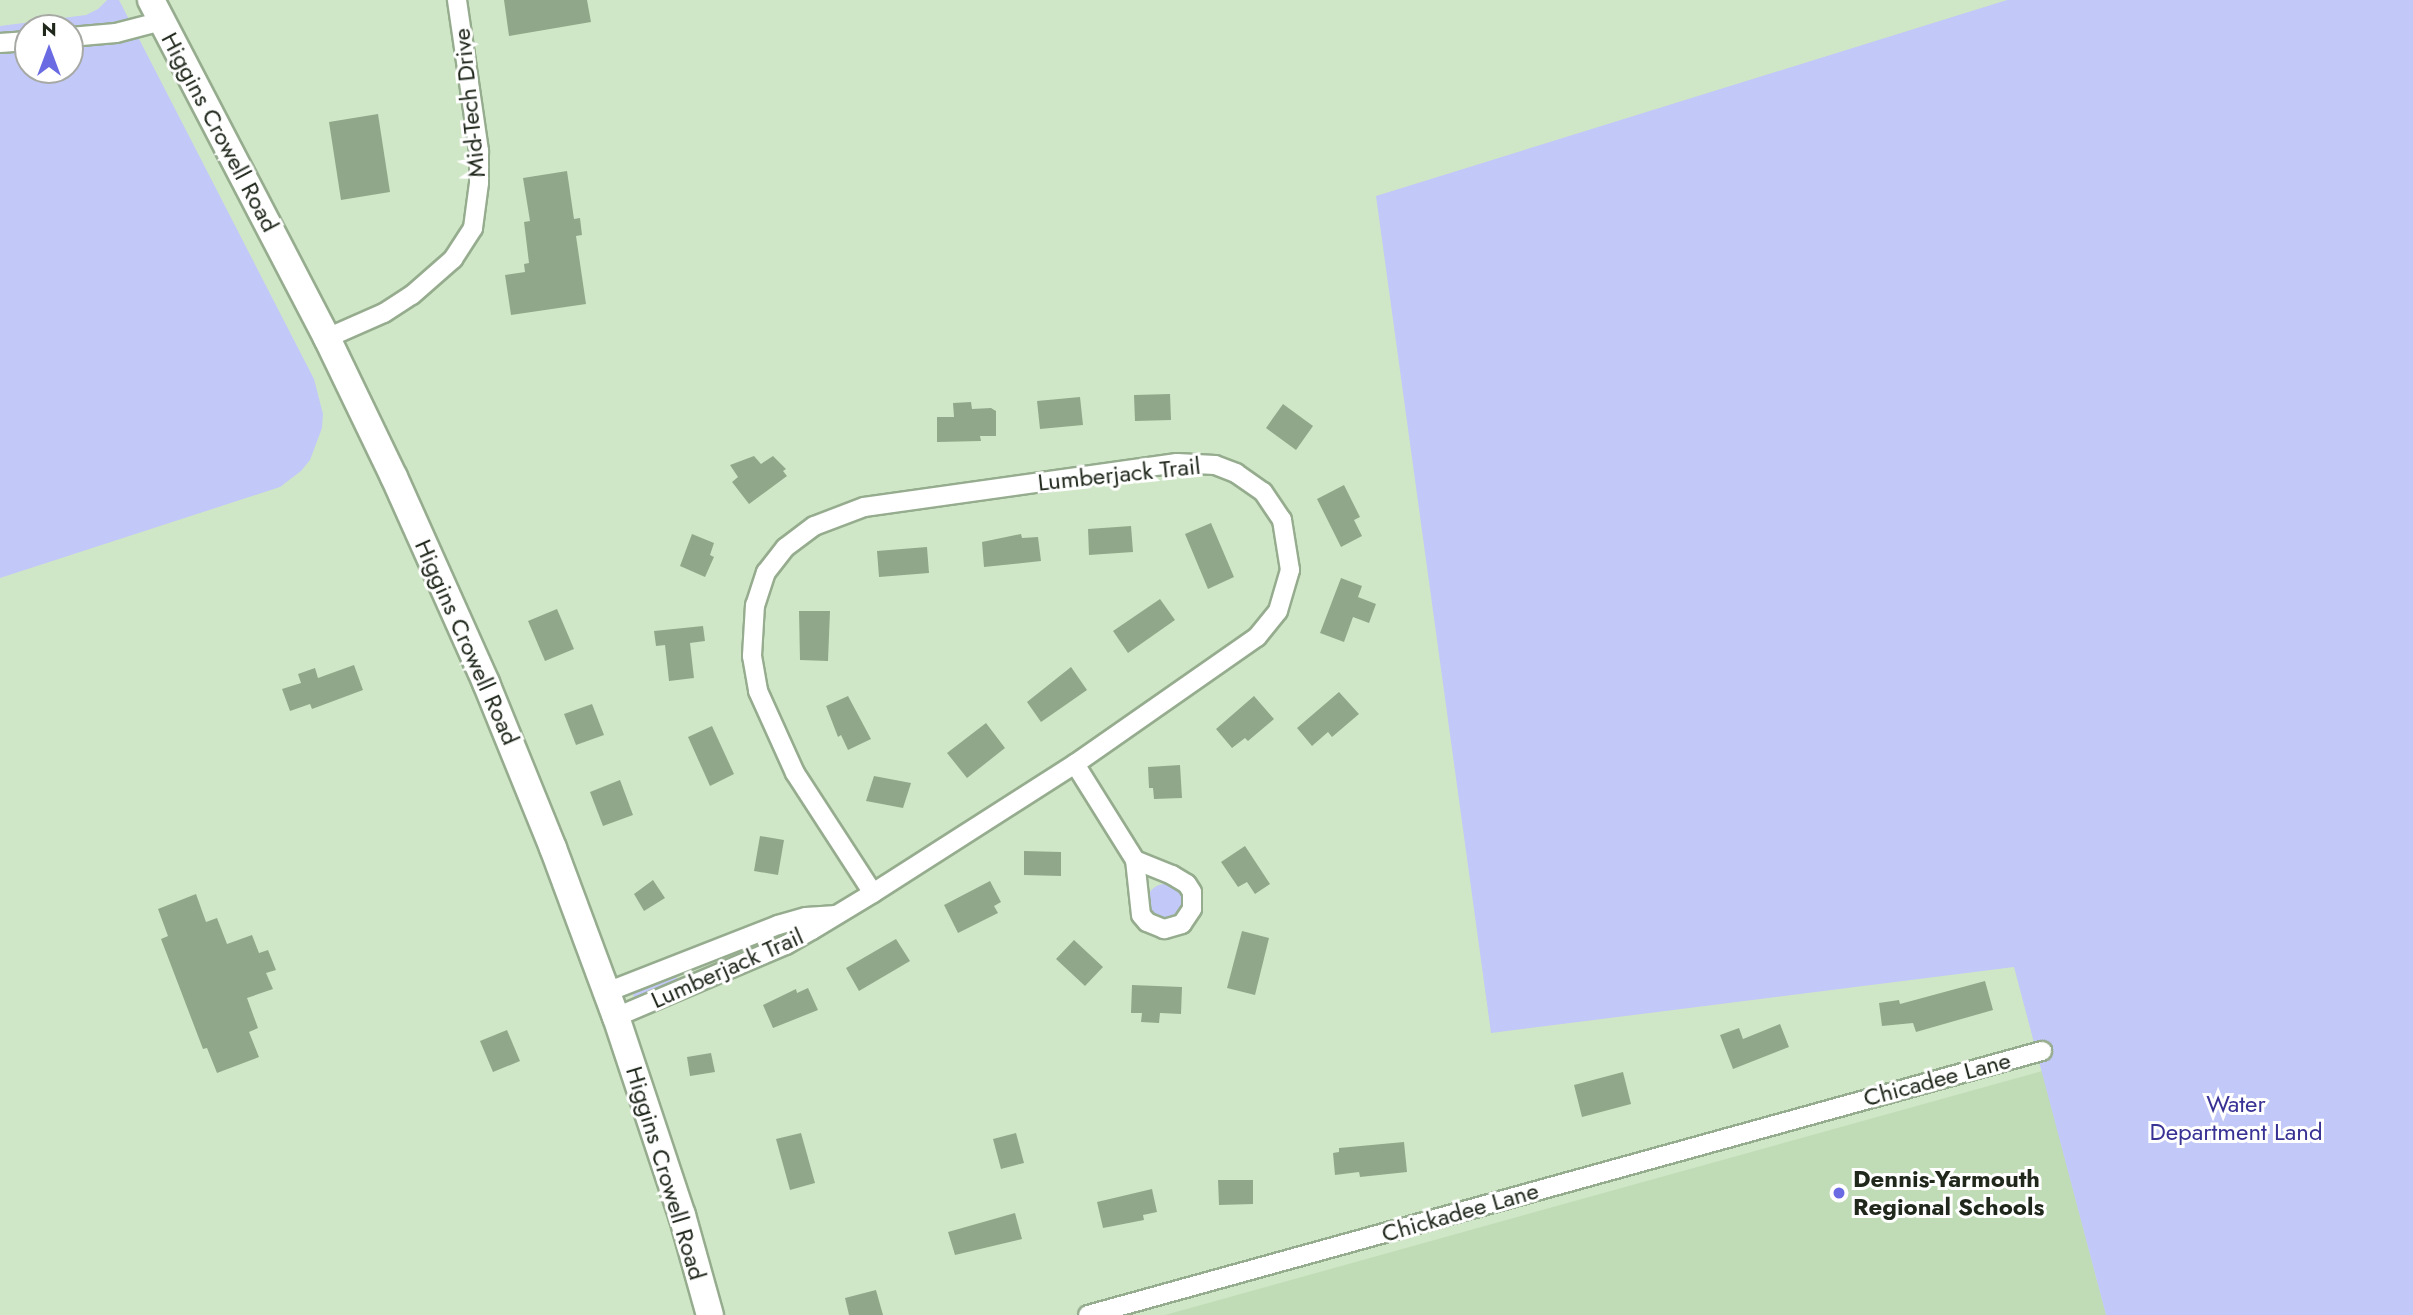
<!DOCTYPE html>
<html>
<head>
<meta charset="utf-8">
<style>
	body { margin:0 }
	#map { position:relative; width:2413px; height:1315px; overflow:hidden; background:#d0e7c7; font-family:Jost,sans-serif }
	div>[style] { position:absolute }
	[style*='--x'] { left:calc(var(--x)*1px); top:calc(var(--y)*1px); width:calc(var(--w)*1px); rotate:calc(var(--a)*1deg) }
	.built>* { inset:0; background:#c0dcb6 }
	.green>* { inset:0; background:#c2c8f7 }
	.round { border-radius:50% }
	.building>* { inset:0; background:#91a789 }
	.roads { filter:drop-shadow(2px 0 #96ac8e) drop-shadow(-2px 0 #96ac8e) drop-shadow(0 2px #96ac8e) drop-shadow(0 -2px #96ac8e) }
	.street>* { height:18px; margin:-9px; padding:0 9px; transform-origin:9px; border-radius:9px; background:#fff }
	.secondary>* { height:26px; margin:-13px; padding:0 13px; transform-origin:13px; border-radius:13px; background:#fff }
	.dots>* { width:19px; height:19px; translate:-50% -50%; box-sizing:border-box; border:4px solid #fff; border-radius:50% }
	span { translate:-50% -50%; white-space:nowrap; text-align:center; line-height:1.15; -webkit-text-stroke:6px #fff; paint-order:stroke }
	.street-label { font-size:24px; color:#20281c }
	.park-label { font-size:24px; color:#393295 }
	.poi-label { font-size:24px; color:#20281c; font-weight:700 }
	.left { translate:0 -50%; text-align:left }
	.north { position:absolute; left:14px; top:14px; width:70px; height:70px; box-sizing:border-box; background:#fff; border:2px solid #a6a9a4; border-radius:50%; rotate:0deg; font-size:19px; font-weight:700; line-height:28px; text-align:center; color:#20281c }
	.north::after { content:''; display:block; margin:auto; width:24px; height:32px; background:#6a6ae3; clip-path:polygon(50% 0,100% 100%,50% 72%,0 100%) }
</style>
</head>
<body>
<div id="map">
	<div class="built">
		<i style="clip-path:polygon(2042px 1071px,2106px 1315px,1165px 1315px)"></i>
	</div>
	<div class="green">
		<i style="clip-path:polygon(evenodd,107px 0,119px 0,314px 379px,323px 414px,322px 428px,310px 460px,301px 471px,280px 487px,0 578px,0 26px,86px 15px,98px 9px,107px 0,28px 28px,70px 28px,70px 70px,28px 70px,28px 28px)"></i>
		<i style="clip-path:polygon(2007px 0,2413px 0,2413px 1315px,2106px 1315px,2014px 967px,1491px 1033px,1376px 196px)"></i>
		<i class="round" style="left:1147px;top:884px;width:36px;height:36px"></i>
		<i style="clip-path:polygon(775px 933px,779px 939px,736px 957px,735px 955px,734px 951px)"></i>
		<i style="clip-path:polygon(672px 974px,677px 978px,677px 983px,638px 999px,633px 996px,635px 989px)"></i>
	</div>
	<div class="building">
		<i style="clip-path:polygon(504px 0,587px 0,591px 22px,509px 36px)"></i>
		<i style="clip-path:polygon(378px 114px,390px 192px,341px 200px,329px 122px)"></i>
		<i style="clip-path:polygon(567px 171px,574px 219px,580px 218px,582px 235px,576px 236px,586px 304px,511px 315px,505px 275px,525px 272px,524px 264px,529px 263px,524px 222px,530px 221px,523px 178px)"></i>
		<i style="clip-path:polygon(1170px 394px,1171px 420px,1135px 421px,1134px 395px)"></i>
		<i style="clip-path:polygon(1080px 397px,1083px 425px,1040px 429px,1037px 401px)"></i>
		<i style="clip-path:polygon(971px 402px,972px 409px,991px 408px,996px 411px,996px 436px,980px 436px,981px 441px,937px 442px,937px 417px,954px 417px,953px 403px)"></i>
		<i style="clip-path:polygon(1283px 404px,1313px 426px,1296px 450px,1266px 428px)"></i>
		<i style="clip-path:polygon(754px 456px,761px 464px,773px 456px,786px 469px,783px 471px,787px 476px,749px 504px,732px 482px,738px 477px,730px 465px)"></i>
		<i style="clip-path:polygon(1344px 485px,1360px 517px,1354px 520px,1362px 536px,1341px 547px,1317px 499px)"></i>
		<i style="clip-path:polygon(1211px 523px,1234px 577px,1208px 589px,1185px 534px)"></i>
		<i style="clip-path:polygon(1131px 526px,1133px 552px,1089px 555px,1088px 529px)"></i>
		<i style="clip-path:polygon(692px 534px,714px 543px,710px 555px,714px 557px,705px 577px,680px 566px)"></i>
		<i style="clip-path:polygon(1021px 534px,1022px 538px,1038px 537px,1041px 561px,984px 567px,982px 542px)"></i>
		<i style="clip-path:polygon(927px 547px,929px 573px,879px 577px,877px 551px)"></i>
		<i style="clip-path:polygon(1341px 578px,1362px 586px,1358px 597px,1376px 604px,1369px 623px,1353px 617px,1344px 642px,1320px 633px)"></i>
		<i style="clip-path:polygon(1160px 599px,1175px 620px,1128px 653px,1113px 631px)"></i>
		<i style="clip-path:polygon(557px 609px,574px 649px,545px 661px,528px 621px)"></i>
		<i style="clip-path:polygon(799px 611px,830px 611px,828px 661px,800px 660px)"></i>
		<i style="clip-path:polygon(703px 626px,705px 641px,690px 643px,694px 678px,669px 681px,665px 645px,656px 646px,654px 631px)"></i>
		<i style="clip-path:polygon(354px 665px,363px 690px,312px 709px,310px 704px,290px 711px,282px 689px,301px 683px,298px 674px,315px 668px,318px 678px)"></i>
		<i style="clip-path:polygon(1071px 667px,1087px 690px,1041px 722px,1027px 702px)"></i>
		<i style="clip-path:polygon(1339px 692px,1359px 714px,1332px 737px,1328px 732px,1312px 746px,1297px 728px)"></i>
		<i style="clip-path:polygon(848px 696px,871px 739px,848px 750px,841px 735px,838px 737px,826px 706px)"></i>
		<i style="clip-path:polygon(1254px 696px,1274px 719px,1248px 741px,1245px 738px,1232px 748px,1216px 729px)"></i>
		<i style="clip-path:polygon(592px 704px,604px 735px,576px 745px,564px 714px)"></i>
		<i style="clip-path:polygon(986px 723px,1005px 748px,967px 778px,947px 753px)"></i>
		<i style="clip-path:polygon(712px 726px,734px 774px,710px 786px,688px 737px)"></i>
		<i style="clip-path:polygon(1180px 765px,1182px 798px,1154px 799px,1153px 788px,1149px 788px,1148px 767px)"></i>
		<i style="clip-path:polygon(874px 776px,911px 783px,903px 808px,866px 801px)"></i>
		<i style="clip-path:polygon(620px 780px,633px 815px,603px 826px,590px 792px)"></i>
		<i style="clip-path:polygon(760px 836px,784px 840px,778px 875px,754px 871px)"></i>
		<i style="clip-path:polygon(1245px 846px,1270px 884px,1255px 894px,1247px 882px,1238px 887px,1221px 862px)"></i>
		<i style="clip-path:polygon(1024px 851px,1061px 852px,1061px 876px,1024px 875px)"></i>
		<i style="clip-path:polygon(653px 880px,665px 898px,644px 911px,634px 894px)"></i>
		<i style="clip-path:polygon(990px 881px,1001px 902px,994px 906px,998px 913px,958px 933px,944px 905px)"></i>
		<i style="clip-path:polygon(196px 894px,206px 922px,217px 918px,227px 944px,252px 935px,259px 953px,268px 950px,276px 970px,266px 973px,273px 989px,247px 998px,258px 1028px,249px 1032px,259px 1057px,217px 1073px,207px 1048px,203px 1049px,161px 939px,168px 936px,158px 909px)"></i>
		<i style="clip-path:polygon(1242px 931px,1269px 938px,1255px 995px,1227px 988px)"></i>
		<i style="clip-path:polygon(896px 939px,910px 961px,859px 991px,846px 968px)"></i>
		<i style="clip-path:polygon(1074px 940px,1103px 967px,1085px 986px,1056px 959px)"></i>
		<i style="clip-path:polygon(1985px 981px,1993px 1010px,1916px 1032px,1913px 1023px,1882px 1026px,1879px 1003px,1899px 1000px,1900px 1004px)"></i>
		<i style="clip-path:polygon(1132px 985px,1182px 987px,1181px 1014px,1160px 1013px,1159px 1023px,1141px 1022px,1142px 1013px,1131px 1013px)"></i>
		<i style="clip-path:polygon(808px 988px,818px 1010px,773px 1028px,763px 1005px,796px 989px,797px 993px)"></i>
		<i style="clip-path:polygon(1780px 1024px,1789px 1047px,1733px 1069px,1720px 1035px,1739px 1028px,1743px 1039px)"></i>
		<i style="clip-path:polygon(507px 1030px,520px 1061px,493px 1072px,480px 1041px)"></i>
		<i style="clip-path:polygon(711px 1053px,715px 1072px,690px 1076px,687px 1057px)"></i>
		<i style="clip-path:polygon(1623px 1072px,1631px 1104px,1582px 1117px,1574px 1085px)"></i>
		<i style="clip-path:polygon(801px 1133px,815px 1183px,790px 1190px,776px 1139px)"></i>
		<i style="clip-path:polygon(1016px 1133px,1024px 1163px,1001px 1169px,993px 1139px)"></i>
		<i style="clip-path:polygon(1404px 1142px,1407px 1172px,1360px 1177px,1359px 1172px,1335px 1175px,1333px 1153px,1339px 1152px,1339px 1148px)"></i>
		<i style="clip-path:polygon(1218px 1180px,1253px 1180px,1253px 1204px,1219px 1205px)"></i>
		<i style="clip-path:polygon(1152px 1189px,1157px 1212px,1143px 1215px,1144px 1220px,1103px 1228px,1097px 1202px)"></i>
		<i style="clip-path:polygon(1015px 1213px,1022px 1239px,955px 1255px,948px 1232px)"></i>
		<i style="clip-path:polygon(876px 1290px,883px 1315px,849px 1315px,845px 1298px)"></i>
	</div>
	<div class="roads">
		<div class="street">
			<i style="--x:70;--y:37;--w:46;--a:-5"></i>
			<i style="--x:116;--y:33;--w:48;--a:-14.6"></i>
			<i style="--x:0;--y:43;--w:28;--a:-4"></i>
			<i style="--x:327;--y:338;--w:62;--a:-23.7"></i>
			<i style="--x:384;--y:313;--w:33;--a:-33"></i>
			<i style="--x:412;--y:295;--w:55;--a:-41.3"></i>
			<i style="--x:453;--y:259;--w:37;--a:-57"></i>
			<i style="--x:473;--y:228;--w:45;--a:-82.4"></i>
			<i style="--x:479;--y:183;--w:32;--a:-90"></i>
			<i style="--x:479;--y:151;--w:153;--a:-98.3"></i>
			<i style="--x:1075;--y:764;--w:113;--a:58"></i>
			<i style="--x:1135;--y:860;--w:40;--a:22"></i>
			<i style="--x:1172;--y:875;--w:17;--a:31"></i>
			<i style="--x:1187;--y:884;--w:9;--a:58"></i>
			<i style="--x:1192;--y:892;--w:17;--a:90"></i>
			<i style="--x:1192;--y:909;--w:18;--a:124"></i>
			<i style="--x:1182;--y:924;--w:19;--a:164"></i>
			<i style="--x:1164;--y:929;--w:18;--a:-158"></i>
			<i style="--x:1147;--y:922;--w:9;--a:-131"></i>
			<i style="--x:1141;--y:915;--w:55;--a:-96.2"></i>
			<i style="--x:607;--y:992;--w:184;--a:-21.4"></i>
			<i style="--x:778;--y:925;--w:29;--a:-16"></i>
			<i style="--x:806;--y:917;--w:27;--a:-4"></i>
			<i style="--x:616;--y:1017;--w:185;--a:-23"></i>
			<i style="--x:786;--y:945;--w:30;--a:-30"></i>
			<i style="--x:812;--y:930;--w:71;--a:-31.2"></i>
			<i style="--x:873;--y:893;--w:240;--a:-32.6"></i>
			<i style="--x:1075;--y:764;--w:222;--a:-34.9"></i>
			<i style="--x:1257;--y:637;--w:33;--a:-51"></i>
			<i style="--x:1278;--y:611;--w:43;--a:-73.7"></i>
			<i style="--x:1290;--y:570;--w:51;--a:-99.1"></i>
			<i style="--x:1282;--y:520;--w:34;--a:-124"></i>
			<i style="--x:1263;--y:492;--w:33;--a:-145"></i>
			<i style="--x:1236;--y:473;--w:22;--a:-159"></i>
			<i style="--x:1215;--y:465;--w:38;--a:-177"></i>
			<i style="--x:1177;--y:463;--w:316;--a:172"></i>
			<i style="--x:864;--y:507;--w:53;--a:159.2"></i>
			<i style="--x:814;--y:526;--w:36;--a:143"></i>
			<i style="--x:785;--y:548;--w:31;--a:128"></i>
			<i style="--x:766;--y:572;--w:35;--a:108"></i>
			<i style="--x:755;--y:605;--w:51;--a:93.4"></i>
			<i style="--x:752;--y:656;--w:36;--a:80"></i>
			<i style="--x:758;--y:691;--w:90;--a:65.7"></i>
			<i style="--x:795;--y:773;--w:143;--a:57"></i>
			<i style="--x:1088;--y:1315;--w:990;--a:-15.47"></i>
		</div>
		<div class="secondary">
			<i style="--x:151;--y:0;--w:381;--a:62.5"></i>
			<i style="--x:327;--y:338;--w:154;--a:64.3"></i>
			<i style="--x:394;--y:477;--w:226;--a:65.9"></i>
			<i style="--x:486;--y:683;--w:178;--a:67.9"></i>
			<i style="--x:553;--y:848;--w:180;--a:69.6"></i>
			<i style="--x:616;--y:1017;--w:209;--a:71.6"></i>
			<i style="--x:682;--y:1215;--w:104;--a:74.4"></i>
		</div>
	</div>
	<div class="dots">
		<i style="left:1839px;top:1193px;background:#6a6ae3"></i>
	</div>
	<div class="street-label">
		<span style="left:469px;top:103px;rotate:-96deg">Mid-Tech Drive</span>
		<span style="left:220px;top:132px;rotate:62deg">Higgins Crowell Road</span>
		<span style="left:1119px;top:474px;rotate:-6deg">Lumberjack Trail</span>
		<span style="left:467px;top:642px;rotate:66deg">Higgins Crowell Road</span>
		<span style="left:727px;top:968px;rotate:-24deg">Lumberjack Trail</span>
		<span style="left:1937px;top:1079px;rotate:-15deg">Chicadee Lane</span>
		<span style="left:666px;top:1173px;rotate:73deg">Higgins Crowell Road</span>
		<span style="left:1460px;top:1212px;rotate:-16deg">Chickadee Lane</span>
	</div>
	<div class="park-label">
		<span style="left:2236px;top:1118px">Water<br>Department Land</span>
	</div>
	<div class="poi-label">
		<span class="left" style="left:1853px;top:1193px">Dennis-Yarmouth<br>Regional Schools</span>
	</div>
	<div class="north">N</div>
</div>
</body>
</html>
